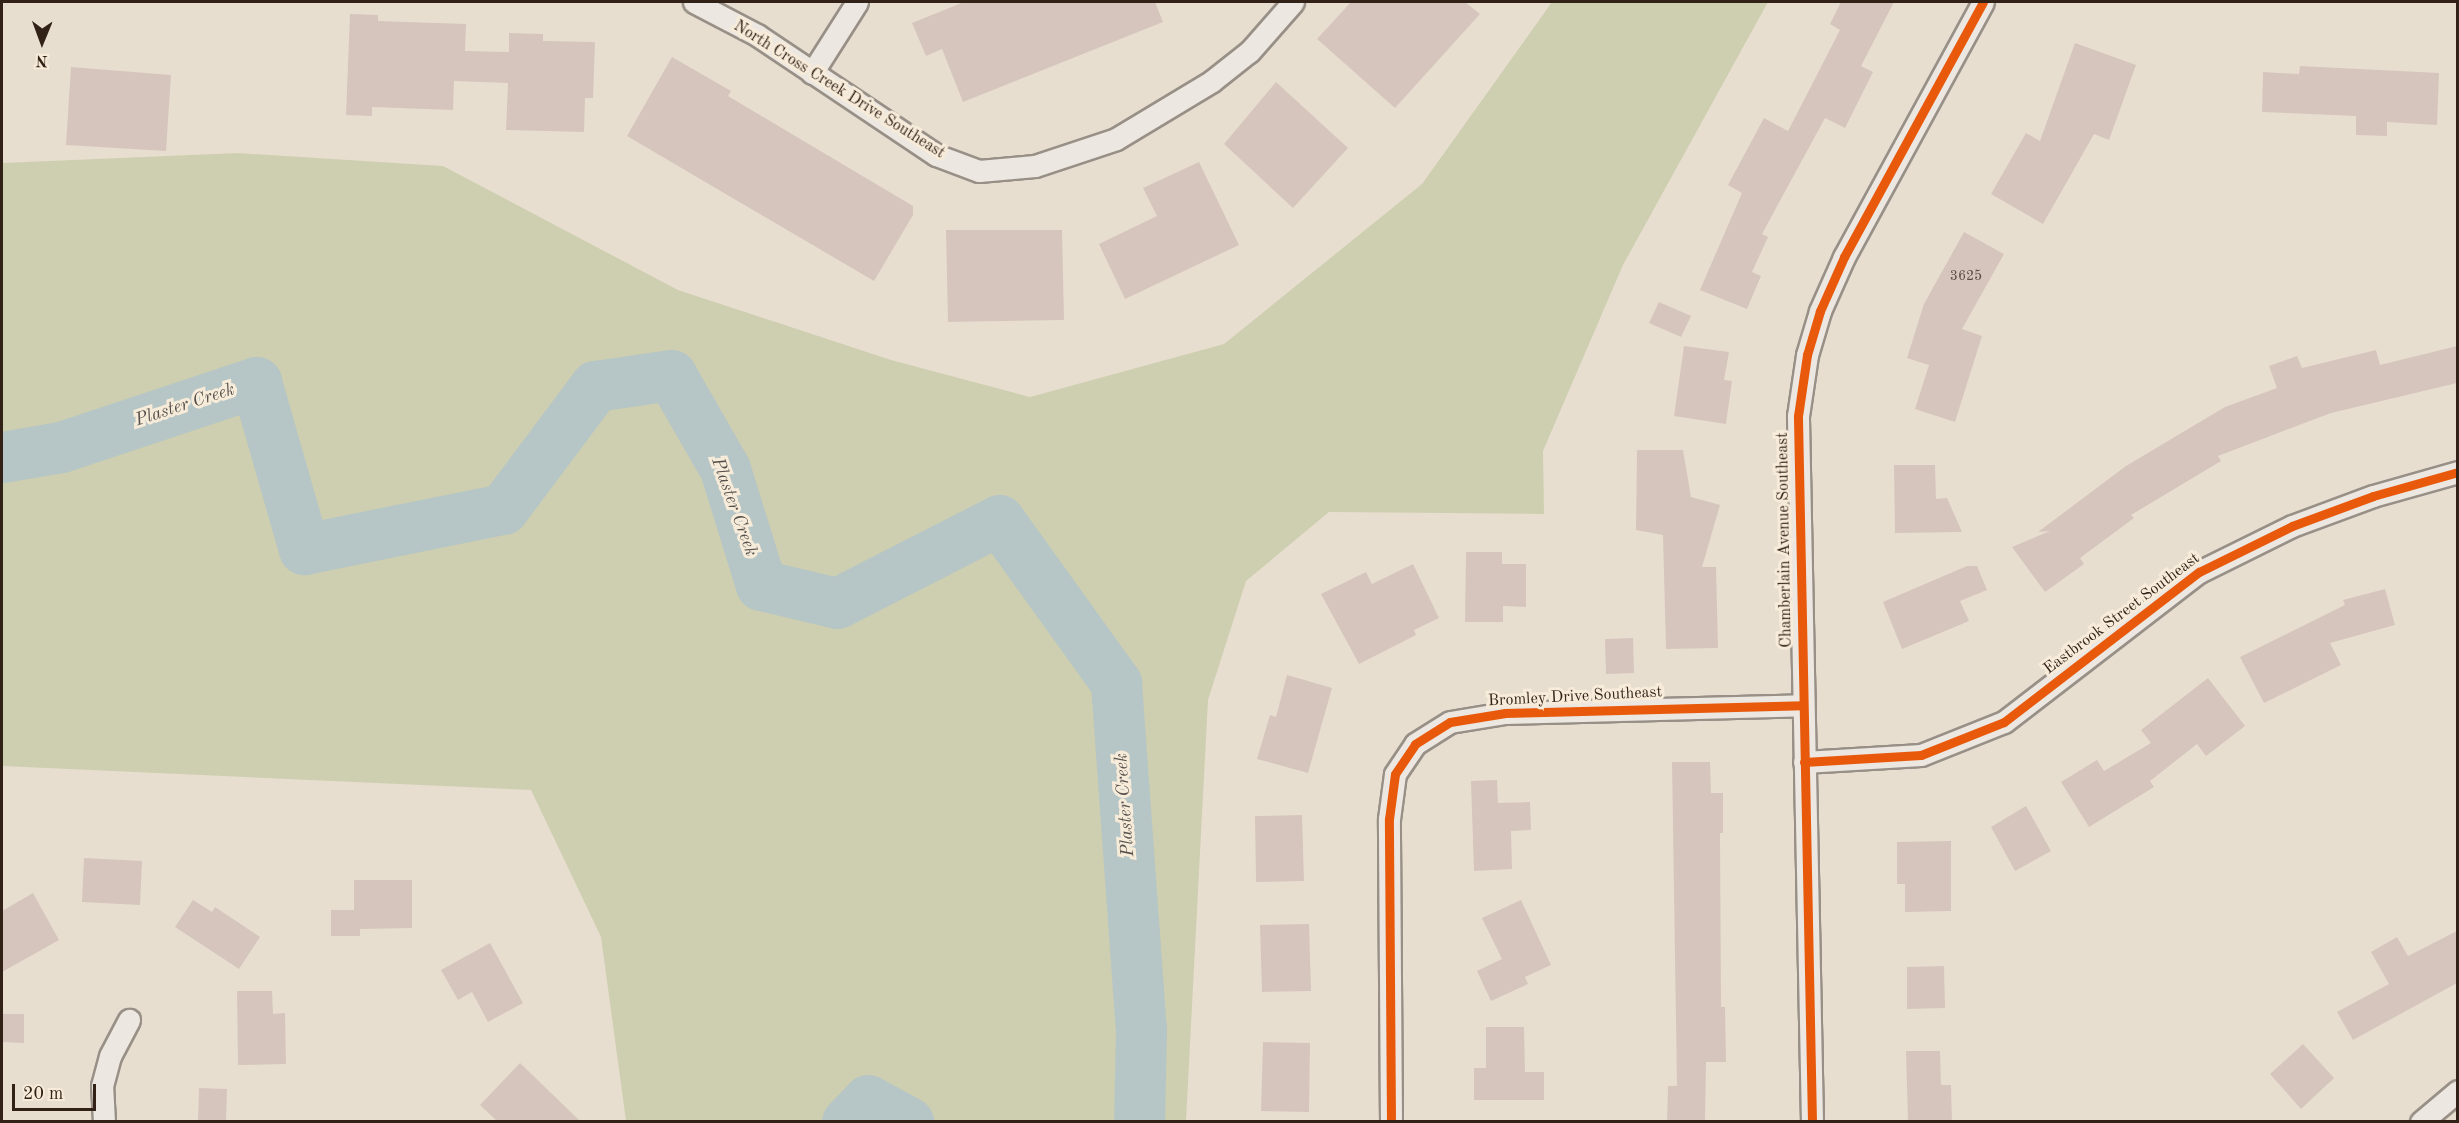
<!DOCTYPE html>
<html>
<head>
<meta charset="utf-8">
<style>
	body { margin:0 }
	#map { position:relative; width:2459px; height:1123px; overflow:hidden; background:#e8ded0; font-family:"Old Standard TT",serif }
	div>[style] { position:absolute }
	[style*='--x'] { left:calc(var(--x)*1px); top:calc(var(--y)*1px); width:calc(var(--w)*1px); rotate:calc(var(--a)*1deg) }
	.green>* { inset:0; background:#cecfb0 }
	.river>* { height:51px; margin:-25.5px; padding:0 25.5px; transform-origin:25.5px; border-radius:25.5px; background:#b6c5c5 }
	.building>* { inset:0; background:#d6c5bc }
	.roads { filter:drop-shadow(2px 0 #989087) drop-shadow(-2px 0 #989087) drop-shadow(0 2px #989087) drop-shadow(0 -2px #989087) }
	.street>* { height:21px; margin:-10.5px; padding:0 10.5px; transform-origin:10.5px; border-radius:10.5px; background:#ece7e0 }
	.cycleway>* { height:9px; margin:-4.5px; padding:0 4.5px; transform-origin:4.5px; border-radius:4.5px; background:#e8590c }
	span { translate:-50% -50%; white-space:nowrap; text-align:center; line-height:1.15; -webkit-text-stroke:6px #f7ebd9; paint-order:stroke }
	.number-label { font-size:14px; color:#5a4a40 }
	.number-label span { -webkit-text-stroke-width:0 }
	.street-label { font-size:16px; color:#312117 }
	.water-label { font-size:18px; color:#534f4a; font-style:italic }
	.frame { position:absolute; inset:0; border:3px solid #312117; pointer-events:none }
	.north { position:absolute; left:12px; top:12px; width:60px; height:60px; -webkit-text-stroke:4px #f7ebd9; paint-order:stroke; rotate:181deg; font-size:16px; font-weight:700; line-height:24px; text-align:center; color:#312117 }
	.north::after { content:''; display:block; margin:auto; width:21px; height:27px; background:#312117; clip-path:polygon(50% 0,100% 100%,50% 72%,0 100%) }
	.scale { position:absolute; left:12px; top:1084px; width:84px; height:27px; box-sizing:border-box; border:3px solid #312117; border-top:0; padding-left:8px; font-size:18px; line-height:21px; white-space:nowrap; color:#312117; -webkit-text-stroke:4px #f7ebd9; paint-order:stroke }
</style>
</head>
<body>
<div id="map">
	<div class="green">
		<i style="clip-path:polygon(1552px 2px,1768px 2px,1623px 265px,1543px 451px,1544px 514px,1329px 512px,1246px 581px,1208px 700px,1186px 1121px,626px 1121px,601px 937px,531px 790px,2px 766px,2px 163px,238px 153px,443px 166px,678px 290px,891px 360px,1030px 397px,1224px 344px,1422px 184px)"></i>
	</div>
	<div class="river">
		<i style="--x:2;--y:457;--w:60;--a:-9.6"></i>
		<i style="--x:61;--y:447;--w:206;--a:-18.4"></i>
		<i style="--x:256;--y:382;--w:174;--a:74"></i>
		<i style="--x:304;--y:549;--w:203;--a:-11.4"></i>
		<i style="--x:503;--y:509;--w:154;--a:-53.2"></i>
		<i style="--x:595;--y:386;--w:77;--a:-8.2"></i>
		<i style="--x:671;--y:375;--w:108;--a:60.1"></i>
		<i style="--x:725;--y:469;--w:121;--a:72.8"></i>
		<i style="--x:761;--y:585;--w:78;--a:13.3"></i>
		<i style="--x:837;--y:603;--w:182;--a:-27.1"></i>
		<i style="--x:999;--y:520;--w:201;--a:54.3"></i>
		<i style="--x:1116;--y:683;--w:346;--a:85.9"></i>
		<i style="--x:1141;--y:1028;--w:94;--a:91.2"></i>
		<i style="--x:847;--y:1122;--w:30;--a:-46"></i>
		<i style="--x:868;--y:1100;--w:46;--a:28.8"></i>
	</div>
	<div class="building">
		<i style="clip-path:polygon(964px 2px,1155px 2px,1163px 22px,963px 102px,942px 49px,926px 56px,912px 23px)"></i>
		<i style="clip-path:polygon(1351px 2px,1465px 2px,1480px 14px,1395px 108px,1317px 39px)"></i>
		<i style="clip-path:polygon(1841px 2px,1894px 2px,1861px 66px,1873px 72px,1845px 128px,1825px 118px,1762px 234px,1768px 237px,1752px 272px,1761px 276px,1747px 309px,1700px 290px,1742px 193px,1728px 185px,1764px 118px,1788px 131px,1840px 30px,1830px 24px)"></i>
		<i style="clip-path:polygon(350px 14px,378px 15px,378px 21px,466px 24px,465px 51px,509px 52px,509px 33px,543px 34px,543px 41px,595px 42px,593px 98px,585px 98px,584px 132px,506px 130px,508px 83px,454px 81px,453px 110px,372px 107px,372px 116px,346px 115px)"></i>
		<i style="clip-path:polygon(2075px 43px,2136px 65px,2109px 140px,2094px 134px,2043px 224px,1991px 194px,2026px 133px,2040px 141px)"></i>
		<i style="clip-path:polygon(672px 57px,731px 91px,728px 96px,913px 206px,913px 215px,874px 281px,627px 136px)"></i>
		<i style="clip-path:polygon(2300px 66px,2439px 73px,2437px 125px,2387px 122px,2387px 136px,2356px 135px,2356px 116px,2262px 112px,2263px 72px,2299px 74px)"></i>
		<i style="clip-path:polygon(71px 67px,171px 75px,166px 151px,66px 145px)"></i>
		<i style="clip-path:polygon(1276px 82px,1348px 148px,1293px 208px,1224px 144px)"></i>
		<i style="clip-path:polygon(1199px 162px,1239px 245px,1125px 299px,1099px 244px,1157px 216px,1143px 188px)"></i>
		<i style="clip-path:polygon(946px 230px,1062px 230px,1064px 320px,948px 322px)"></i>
		<i style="clip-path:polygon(1964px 232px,2004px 254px,1962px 329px,1982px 336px,1955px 422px,1915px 409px,1929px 365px,1907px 358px,1924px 304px)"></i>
		<i style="clip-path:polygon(1659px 302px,1691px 316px,1681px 337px,1649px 323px)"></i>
		<i style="clip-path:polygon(1684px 346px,1729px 352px,1724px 380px,1732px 381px,1726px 424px,1674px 416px)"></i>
		<i style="clip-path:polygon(2457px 346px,2457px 383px,2331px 413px,2218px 456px,2221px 461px,2131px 515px,2134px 518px,2080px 558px,2084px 564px,2045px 592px,2012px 547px,2050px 531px,2038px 532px,2126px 466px,2225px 407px,2277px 388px,2269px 366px,2297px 356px,2302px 368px,2376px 350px,2380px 365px)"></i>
		<i style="clip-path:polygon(1637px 450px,1683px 450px,1691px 497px,1720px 505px,1702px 567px,1716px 567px,1718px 648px,1666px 649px,1663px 535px,1636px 530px)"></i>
		<i style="clip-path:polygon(1894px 465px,1935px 465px,1936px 499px,1947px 498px,1962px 532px,1895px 533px)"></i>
		<i style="clip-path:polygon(1466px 552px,1502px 552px,1502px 564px,1526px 564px,1526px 607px,1503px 606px,1503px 622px,1465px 622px)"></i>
		<i style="clip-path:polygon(1413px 564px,1439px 618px,1414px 630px,1416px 635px,1359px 664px,1321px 594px,1366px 572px,1372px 584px)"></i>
		<i style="clip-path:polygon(1967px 566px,1977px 566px,1987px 590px,1960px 601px,1969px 621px,1902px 649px,1883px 602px)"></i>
		<i style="clip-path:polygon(2385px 589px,2395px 625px,2330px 643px,2341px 665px,2264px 703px,2240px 657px,2345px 605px,2343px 600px)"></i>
		<i style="clip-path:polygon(1633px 638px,1634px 673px,1606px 674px,1605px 639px)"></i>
		<i style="clip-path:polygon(1287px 675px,1332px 688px,1308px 773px,1257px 759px,1270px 715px,1276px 717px)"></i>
		<i style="clip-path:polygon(2208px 678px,2245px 726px,2206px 756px,2197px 744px,2150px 781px,2154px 787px,2089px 827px,2061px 782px,2097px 760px,2104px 771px,2151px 743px,2141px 730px)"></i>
		<i style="clip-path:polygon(1672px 762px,1710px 762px,1711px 793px,1723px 793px,1723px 833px,1720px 833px,1721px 1007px,1725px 1007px,1726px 1062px,1706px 1062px,1705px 1122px,1667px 1122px,1668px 1086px,1677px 1086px)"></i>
		<i style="clip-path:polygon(1497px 780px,1498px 803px,1530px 802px,1531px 830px,1511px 831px,1512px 869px,1474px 871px,1471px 781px)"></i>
		<i style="clip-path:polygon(2026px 806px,2051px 851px,2015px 871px,1991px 827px)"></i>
		<i style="clip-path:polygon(1302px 815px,1304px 881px,1256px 882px,1255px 816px)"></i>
		<i style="clip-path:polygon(1951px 841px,1951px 911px,1905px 912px,1905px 884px,1897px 884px,1897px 842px)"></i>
		<i style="clip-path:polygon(84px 858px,142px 861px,140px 905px,82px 902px)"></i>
		<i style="clip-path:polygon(354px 880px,412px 880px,412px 928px,360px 929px,360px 936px,331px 936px,331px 910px,354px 910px)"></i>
		<i style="clip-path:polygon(33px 893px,59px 940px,2px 972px,2px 911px)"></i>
		<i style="clip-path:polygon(193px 900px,212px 912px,215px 907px,260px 937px,239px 969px,175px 927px)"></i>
		<i style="clip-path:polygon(1521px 900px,1551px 965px,1525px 977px,1528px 984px,1491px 1001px,1477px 971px,1502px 959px,1482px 918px)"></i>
		<i style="clip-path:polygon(1309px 924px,1311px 991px,1262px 992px,1260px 925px)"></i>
		<i style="clip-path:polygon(2457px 931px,2457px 983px,2353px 1040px,2337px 1012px,2389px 984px,2371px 952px,2397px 937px,2408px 956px)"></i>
		<i style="clip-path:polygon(490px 943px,523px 1003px,488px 1022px,472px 992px,458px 1000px,441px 970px)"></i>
		<i style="clip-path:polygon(1944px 966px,1945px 1008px,1907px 1009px,1907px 967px)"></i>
		<i style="clip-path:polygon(237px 991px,272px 991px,273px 1014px,285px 1013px,286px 1064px,238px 1065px)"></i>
		<i style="clip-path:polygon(2px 1014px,24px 1014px,24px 1043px,2px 1042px)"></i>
		<i style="clip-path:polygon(1486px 1027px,1524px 1027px,1525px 1072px,1544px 1072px,1544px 1100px,1474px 1100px,1474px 1068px,1486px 1068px)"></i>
		<i style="clip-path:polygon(1263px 1042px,1310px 1043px,1309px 1112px,1261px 1111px)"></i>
		<i style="clip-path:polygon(2303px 1044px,2334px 1078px,2301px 1109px,2270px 1074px)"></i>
		<i style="clip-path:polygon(1906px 1051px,1940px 1051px,1941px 1085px,1951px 1085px,1952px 1122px,1908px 1122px)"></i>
		<i style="clip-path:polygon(520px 1063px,581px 1122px,498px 1122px,480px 1105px)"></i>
		<i style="clip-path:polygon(199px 1088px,227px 1089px,226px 1122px,198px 1122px)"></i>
	</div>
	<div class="roads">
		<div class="street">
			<i style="--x:694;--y:2;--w:71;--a:27.6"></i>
			<i style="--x:757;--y:35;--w:216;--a:33.8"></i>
			<i style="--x:936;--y:155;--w:46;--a:20.4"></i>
			<i style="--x:979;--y:171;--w:56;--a:-5.1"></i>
			<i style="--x:1035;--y:166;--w:85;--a:-18.4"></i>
			<i style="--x:1116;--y:139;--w:112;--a:-31.1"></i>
			<i style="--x:1212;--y:81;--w:48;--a:-38.3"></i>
			<i style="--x:1250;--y:51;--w:65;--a:-48.7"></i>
			<i style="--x:812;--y:73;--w:84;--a:-57.6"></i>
			<i style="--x:1804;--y:762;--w:117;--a:-3.4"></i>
			<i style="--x:1921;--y:755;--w:89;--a:-21.7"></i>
			<i style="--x:2004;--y:722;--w:246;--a:-37.6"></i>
			<i style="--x:2199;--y:572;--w:104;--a:-26.3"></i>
			<i style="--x:2292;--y:526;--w:86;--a:-20.3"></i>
			<i style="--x:2373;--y:496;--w:88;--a:-15.8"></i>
			<i style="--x:104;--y:1122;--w:36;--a:-93"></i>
			<i style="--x:102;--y:1086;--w:31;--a:-75"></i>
			<i style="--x:110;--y:1056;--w:41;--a:-62.2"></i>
			<i style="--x:1391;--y:1122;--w:303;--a:-90.4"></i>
			<i style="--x:1389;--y:819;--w:45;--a:-82.4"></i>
			<i style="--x:1395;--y:774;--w:36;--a:-56"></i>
			<i style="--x:1415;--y:744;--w:41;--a:-32.2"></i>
			<i style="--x:1450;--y:722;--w:56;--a:-9.3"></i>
			<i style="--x:1505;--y:713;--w:298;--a:-1.5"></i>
			<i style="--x:1812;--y:1122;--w:706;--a:-91.14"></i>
			<i style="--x:1798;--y:416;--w:62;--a:-81.6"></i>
			<i style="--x:1807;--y:355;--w:46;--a:-73.5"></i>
			<i style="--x:1820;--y:311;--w:59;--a:-66"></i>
			<i style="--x:1844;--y:257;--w:290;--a:-61.4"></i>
			<i style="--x:2421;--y:1122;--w:48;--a:-40"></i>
		</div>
	</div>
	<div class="cycleway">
		<i style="--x:1804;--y:762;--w:117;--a:-3.4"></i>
		<i style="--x:1921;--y:755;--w:89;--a:-21.7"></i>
		<i style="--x:2004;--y:722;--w:246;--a:-37.6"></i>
		<i style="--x:2199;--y:572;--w:104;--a:-26.3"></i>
		<i style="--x:2292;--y:526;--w:86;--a:-20.3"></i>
		<i style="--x:2373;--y:496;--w:88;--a:-15.8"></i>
		<i style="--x:1391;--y:1122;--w:303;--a:-90.4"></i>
		<i style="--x:1389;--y:819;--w:45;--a:-82.4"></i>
		<i style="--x:1395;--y:774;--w:36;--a:-56"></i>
		<i style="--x:1415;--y:744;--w:41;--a:-32.2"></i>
		<i style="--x:1450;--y:722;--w:56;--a:-9.3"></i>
		<i style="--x:1505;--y:713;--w:298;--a:-1.5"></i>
		<i style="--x:1812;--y:1122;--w:706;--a:-91.14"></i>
		<i style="--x:1798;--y:416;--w:62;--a:-81.6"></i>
		<i style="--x:1807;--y:355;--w:46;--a:-73.5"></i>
		<i style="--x:1820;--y:311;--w:59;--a:-66"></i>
		<i style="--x:1844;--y:257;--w:290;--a:-61.4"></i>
	</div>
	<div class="number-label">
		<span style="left:1966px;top:276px">3625</span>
	</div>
	<div class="street-label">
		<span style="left:839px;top:90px;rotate:32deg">North Cross Creek Drive Southeast</span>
		<span style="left:1785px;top:540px;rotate:-91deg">Chamberlain Avenue Southeast</span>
		<span style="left:2122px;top:614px;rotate:-37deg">Eastbrook Street Southeast</span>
		<span style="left:1575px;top:697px;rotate:-3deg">Bromley Drive Southeast</span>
	</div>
	<div class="water-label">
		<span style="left:185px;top:405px;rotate:-18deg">Plaster Creek</span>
		<span style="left:734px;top:507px;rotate:70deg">Plaster Creek</span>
		<span style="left:1125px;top:805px;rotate:-94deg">Plaster Creek</span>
	</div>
	<div class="frame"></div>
	<div class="north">N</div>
	<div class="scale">20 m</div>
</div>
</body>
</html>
